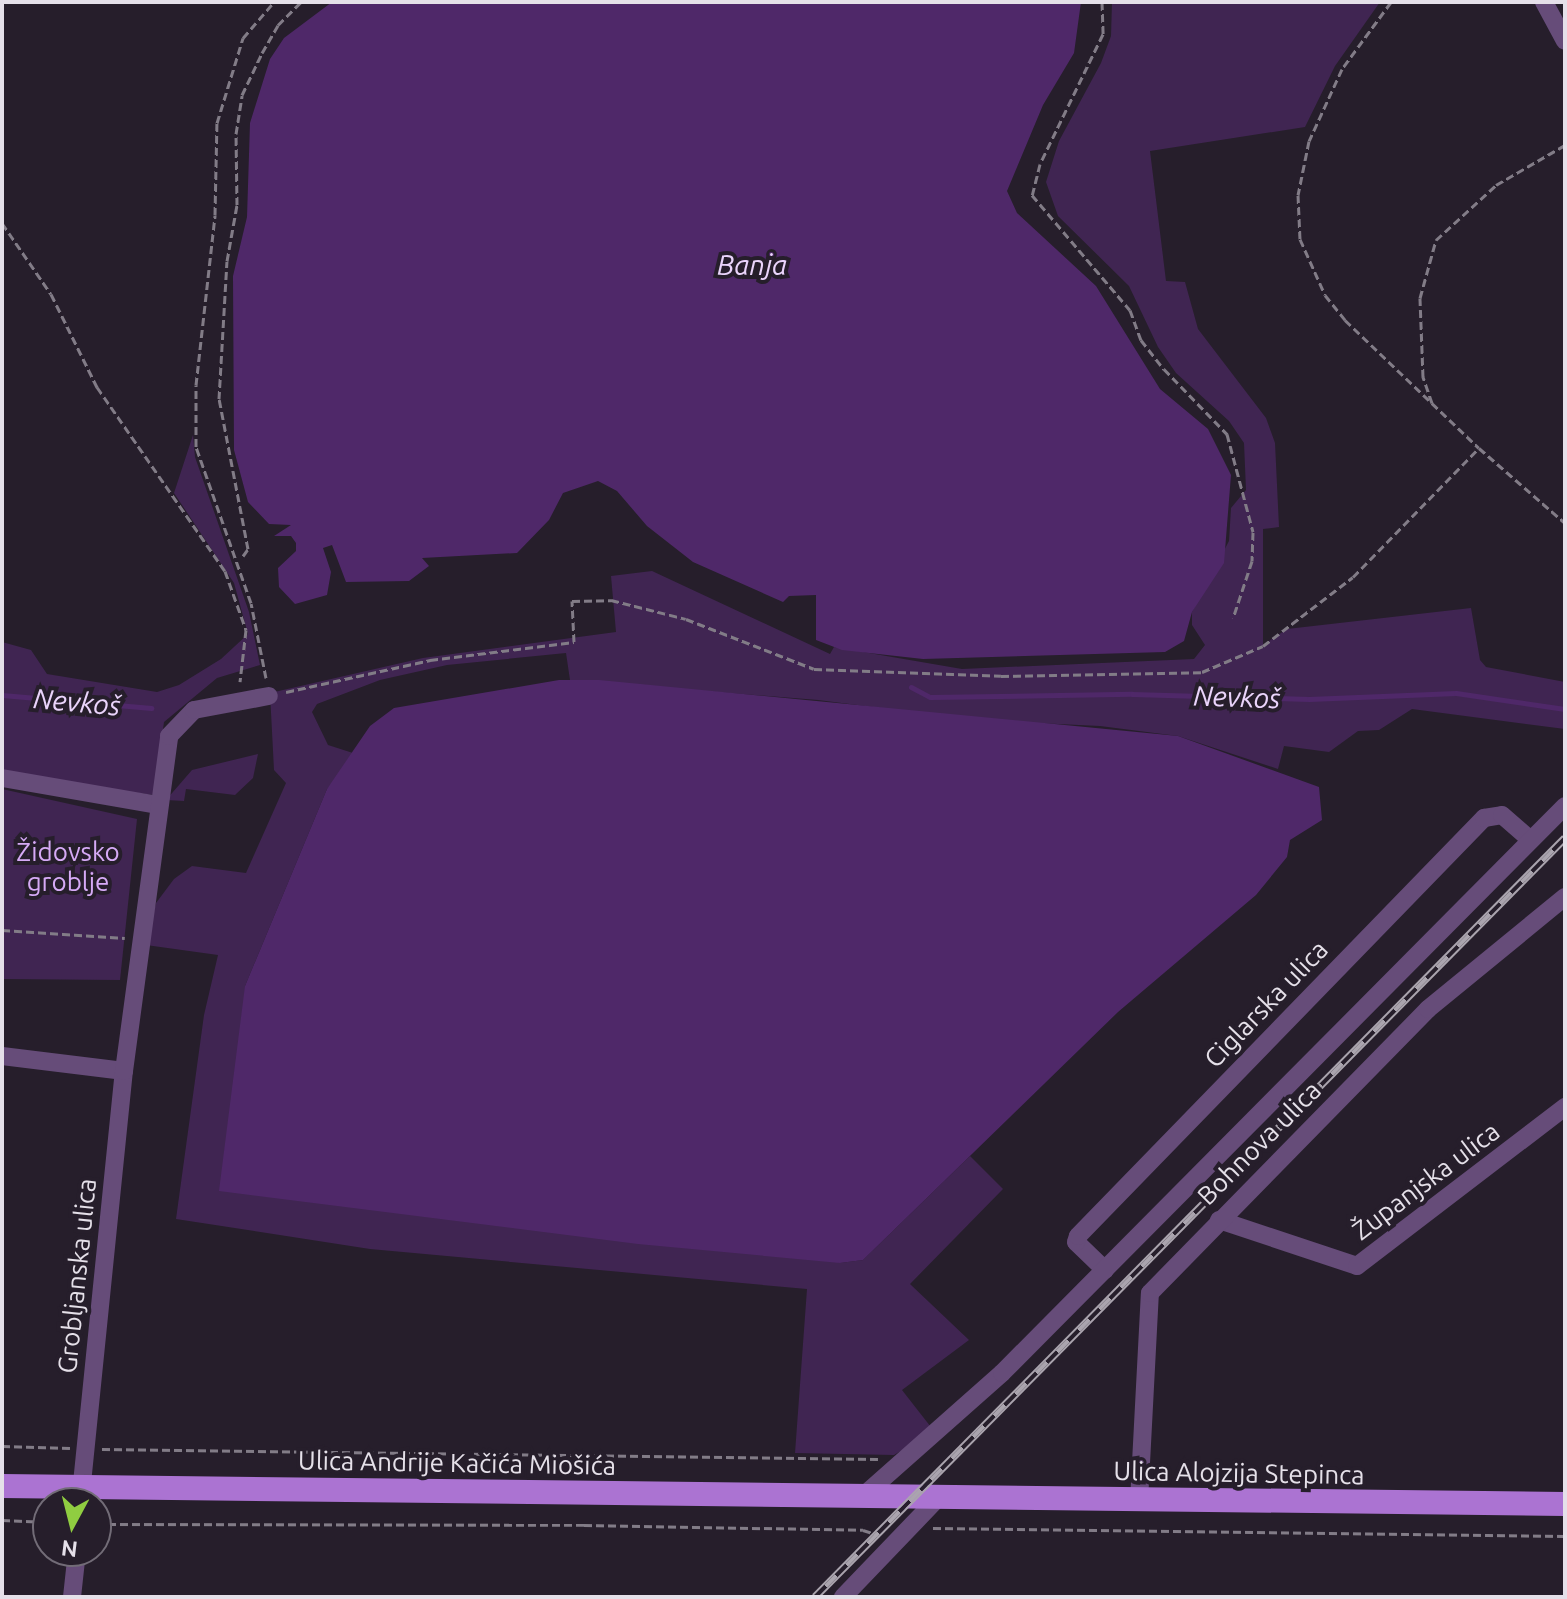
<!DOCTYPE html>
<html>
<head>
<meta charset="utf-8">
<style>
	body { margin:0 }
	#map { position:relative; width:1567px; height:1599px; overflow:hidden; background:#261e2b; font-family:Ubuntu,sans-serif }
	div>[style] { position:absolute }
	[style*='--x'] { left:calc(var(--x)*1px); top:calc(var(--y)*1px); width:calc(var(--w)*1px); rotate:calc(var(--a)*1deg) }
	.green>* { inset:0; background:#402552 }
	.water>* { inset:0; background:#4f2869 }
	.stream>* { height:5px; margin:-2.5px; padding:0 2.5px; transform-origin:2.5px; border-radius:2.5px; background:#4f2869 }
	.path>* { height:3px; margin-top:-1.5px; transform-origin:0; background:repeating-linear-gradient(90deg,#827c87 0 8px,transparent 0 12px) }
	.minor>* { height:18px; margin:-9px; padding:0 9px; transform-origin:9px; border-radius:9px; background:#664c79 }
	.major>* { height:24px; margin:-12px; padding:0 12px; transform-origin:12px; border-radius:12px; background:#ab73d2 }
	.rail>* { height:8px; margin-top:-4px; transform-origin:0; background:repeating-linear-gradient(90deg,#261e2b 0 15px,#aaa4ae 0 30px); box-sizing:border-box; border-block:2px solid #aaa4ae }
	span { translate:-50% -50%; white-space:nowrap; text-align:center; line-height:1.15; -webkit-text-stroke:8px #261e2b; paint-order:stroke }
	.park-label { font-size:26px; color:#d6aaf6 }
	.street-label { font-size:26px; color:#e5e0e9 }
	.water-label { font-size:28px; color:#ead4fb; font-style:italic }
	.frame { position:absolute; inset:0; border:4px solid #e5e0e9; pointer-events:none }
	.north { position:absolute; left:32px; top:1487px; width:80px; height:80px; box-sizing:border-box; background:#261e2b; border:2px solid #726c77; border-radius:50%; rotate:187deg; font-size:22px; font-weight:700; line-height:32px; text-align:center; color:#e5e0e9 }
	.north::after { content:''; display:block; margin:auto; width:28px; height:36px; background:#90cd41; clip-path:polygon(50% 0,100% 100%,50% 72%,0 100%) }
</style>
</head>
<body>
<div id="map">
	<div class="green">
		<i style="clip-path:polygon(1112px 2px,1380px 2px,1335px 66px,1305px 127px,1150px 151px,1166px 281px,1185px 282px,1198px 329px,1266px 418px,1275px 443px,1279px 527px,1263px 529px,1263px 645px,1287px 629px,1471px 608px,1480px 660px,1486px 667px,1565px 682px,1565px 729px,1412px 709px,1379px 730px,1358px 731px,1329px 752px,1284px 746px,1278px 769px,1178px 736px,1100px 726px,976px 720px,818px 700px,570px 680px,566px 653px,447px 665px,380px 680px,317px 704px,312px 712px,328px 745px,356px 754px,327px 789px,245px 986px,840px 1263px,863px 1260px,970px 1156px,1003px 1189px,910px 1284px,969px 1340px,902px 1390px,934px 1431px,894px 1455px,795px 1453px,807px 1289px,370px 1249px,176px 1219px,204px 1015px,218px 955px,146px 945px,156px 903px,174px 879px,192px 866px,246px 873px,286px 783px,274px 770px,270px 693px,423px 658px,616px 632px,611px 576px,652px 571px,830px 654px,834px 647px,962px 669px,1194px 659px,1205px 645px,1192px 625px,1192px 612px,1229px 541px,1231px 508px,1246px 490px,1244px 443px,1229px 421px,1176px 373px,1158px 347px,1129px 286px,1058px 216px,1046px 182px,1059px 141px,1101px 63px,1111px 36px)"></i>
		<i style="clip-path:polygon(193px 435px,195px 457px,249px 612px,260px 665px,217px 678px,164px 722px,154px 795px,2px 775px,2px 642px,31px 650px,47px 674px,157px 692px,179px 685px,221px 659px,248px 634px,234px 583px,174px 493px)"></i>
		<i style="clip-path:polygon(258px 754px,253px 778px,235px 795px,186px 789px,184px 801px,166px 800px,192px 770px)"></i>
		<i style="clip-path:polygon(2px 789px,137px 819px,120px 980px,2px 979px)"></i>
	</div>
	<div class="water">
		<i style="clip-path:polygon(332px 2px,1081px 2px,1074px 53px,1043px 105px,1007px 191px,1017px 213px,1096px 286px,1160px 389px,1208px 429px,1231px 475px,1224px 563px,1192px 612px,1184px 641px,1165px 652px,923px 659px,842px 650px,816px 640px,816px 595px,789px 596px,783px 602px,693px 562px,647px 526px,617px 491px,598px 481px,563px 493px,549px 520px,517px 553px,422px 558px,429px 566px,409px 581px,346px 582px,332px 545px,323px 548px,331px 572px,327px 595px,295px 604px,279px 587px,278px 568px,296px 551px,296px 543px,291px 536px,274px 536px,291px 525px,269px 524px,248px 502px,234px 450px,233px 276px,247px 217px,250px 123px,270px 59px,284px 38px)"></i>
		<i style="clip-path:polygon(559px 680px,599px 680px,1178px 736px,1319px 787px,1322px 820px,1290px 840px,1287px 857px,1256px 895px,1118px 1012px,863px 1260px,840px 1263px,638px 1244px,219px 1191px,245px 986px,327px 789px,370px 726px,394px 708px)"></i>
	</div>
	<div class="stream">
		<i style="--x:911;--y:687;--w:21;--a:28"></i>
		<i style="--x:930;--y:697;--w:202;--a:-0.9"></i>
		<i style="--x:1132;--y:694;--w:177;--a:1.6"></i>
		<i style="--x:1309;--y:699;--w:147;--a:-2.3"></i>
		<i style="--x:1456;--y:693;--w:110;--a:8.4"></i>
		<i style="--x:2;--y:695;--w:150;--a:5"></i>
	</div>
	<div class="path">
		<i style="--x:1102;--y:2;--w:32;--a:88"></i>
		<i style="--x:1103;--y:34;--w:144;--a:115.9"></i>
		<i style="--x:1040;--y:164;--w:32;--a:104"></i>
		<i style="--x:1032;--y:195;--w:151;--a:49.6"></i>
		<i style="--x:1130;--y:310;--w:32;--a:70"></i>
		<i style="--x:1141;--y:340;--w:37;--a:52"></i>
		<i style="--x:1164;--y:369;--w:91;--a:45.9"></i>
		<i style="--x:1227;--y:434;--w:101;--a:75.1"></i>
		<i style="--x:1253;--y:532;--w:29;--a:92"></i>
		<i style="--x:1252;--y:561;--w:60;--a:108.4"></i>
		<i style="--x:1391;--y:2;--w:83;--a:126.2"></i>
		<i style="--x:1342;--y:69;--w:79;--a:114.6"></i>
		<i style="--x:1309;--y:141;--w:55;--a:101.5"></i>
		<i style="--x:1298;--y:195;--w:44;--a:87.4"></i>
		<i style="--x:1300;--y:239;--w:61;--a:65.9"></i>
		<i style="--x:1325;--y:295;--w:32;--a:51"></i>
		<i style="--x:1345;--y:320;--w:185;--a:43.7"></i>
		<i style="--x:2;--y:223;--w:86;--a:55.4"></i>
		<i style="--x:51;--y:294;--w:104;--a:63.7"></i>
		<i style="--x:97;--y:387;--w:224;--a:55.2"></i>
		<i style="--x:225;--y:571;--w:63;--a:70.4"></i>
		<i style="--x:246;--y:630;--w:52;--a:96.6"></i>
		<i style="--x:1432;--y:403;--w:28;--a:-109"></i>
		<i style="--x:1423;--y:377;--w:79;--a:-92.2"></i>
		<i style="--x:1420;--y:298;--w:60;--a:-74.6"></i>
		<i style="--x:1436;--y:240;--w:81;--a:-42.5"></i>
		<i style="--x:1496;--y:185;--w:80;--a:-30.1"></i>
		<i style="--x:243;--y:556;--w:9;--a:-54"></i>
		<i style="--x:248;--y:549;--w:153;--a:-100.9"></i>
		<i style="--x:219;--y:399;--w:138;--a:-86.7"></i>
		<i style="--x:227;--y:261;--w:57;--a:-79.9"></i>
		<i style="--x:237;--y:205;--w:71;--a:-90.8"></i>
		<i style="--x:236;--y:134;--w:39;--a:-81"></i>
		<i style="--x:242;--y:95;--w:47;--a:-64.5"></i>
		<i style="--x:262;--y:53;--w:32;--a:-60"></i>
		<i style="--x:278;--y:25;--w:33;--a:-45"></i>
		<i style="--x:266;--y:678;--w:76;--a:-101.3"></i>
		<i style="--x:251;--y:603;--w:165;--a:-109.4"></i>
		<i style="--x:196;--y:447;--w:62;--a:-90"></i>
		<i style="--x:196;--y:385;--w:171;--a:-83.6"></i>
		<i style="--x:215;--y:215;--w:92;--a:-88.8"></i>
		<i style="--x:217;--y:123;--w:89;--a:-73"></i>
		<i style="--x:243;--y:38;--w:48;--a:-49.3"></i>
		<i style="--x:286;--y:692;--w:148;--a:-12.5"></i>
		<i style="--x:430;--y:660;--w:145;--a:-7.1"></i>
		<i style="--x:574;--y:642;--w:41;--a:-92.8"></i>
		<i style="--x:572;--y:601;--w:39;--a:-1"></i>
		<i style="--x:611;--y:600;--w:77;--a:14.2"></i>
		<i style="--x:686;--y:619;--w:137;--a:21.3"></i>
		<i style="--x:814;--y:669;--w:187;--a:2.1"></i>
		<i style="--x:1001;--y:676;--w:201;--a:-1.1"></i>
		<i style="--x:1202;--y:672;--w:66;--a:-23.1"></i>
		<i style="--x:1263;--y:646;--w:113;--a:-37.5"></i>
		<i style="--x:1353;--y:577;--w:180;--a:-45.7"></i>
		<i style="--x:1479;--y:448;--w:114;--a:41.1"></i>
		<i style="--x:2;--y:930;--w:123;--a:3.7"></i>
		<i style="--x:2;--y:1446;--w:68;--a:1.7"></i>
		<i style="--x:102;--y:1449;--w:776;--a:0.74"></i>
		<i style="--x:2;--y:1520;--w:46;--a:2.5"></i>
		<i style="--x:96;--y:1524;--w:488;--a:0.1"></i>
		<i style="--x:584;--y:1525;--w:279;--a:1"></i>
		<i style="--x:863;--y:1530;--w:16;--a:18"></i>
		<i style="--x:933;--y:1528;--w:632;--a:0.73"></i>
	</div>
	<div class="minor">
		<i style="--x:1544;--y:2;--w:44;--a:61.7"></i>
		<i style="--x:2;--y:778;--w:159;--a:9.8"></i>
		<i style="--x:2;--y:1056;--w:123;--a:7"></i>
		<i style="--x:1219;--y:1220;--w:145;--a:18.4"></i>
		<i style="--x:1357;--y:1266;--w:262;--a:-37.4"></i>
		<i style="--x:1105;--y:1270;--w:40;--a:-136"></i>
		<i style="--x:1076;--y:1242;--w:6;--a:-72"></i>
		<i style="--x:1078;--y:1236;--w:583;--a:-45.83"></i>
		<i style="--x:1484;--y:818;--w:18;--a:-9"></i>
		<i style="--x:1502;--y:815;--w:38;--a:41"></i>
		<i style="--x:862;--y:1497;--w:187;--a:-41.5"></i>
		<i style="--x:1002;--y:1373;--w:799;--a:-45.2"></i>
		<i style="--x:1139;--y:1501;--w:208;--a:-87"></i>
		<i style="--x:1150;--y:1293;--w:397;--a:-45.6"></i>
		<i style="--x:1428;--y:1009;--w:177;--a:-39.3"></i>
		<i style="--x:80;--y:1503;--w:434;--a:-84.2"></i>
		<i style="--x:124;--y:1071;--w:338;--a:-82.3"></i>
		<i style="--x:169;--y:736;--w:36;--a:-46"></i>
		<i style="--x:194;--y:710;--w:76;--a:-10.6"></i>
		<i style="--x:72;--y:1597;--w:46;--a:-83.8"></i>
		<i style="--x:843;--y:1597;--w:137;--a:-46.2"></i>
	</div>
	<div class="major">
		<i style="--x:2;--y:1486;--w:1563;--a:0.66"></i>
	</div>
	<div class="rail">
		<i style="--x:815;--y:1597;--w:1067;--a:-45.34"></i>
	</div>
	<div class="park-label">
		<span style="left:68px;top:867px">Židovsko<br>groblje</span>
	</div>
	<div class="street-label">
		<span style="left:1266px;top:1004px;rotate:-46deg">Ciglarska ulica</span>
		<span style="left:1259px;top:1143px;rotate:-45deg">Bohnova ulica</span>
		<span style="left:1426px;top:1181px;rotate:-37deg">Županjska ulica</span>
		<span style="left:77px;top:1276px;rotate:-84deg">Grobljanska ulica</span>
		<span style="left:457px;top:1463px;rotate:1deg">Ulica Andrije Kačića Miošića</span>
		<span style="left:1239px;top:1473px;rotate:1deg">Ulica Alojzija Stepinca</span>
	</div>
	<div class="water-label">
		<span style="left:752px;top:265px">Banja</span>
		<span style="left:1237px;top:697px;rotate:2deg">Nevkoš</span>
		<span style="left:77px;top:702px;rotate:5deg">Nevkoš</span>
	</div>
	<div class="frame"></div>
	<div class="north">N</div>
</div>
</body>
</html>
